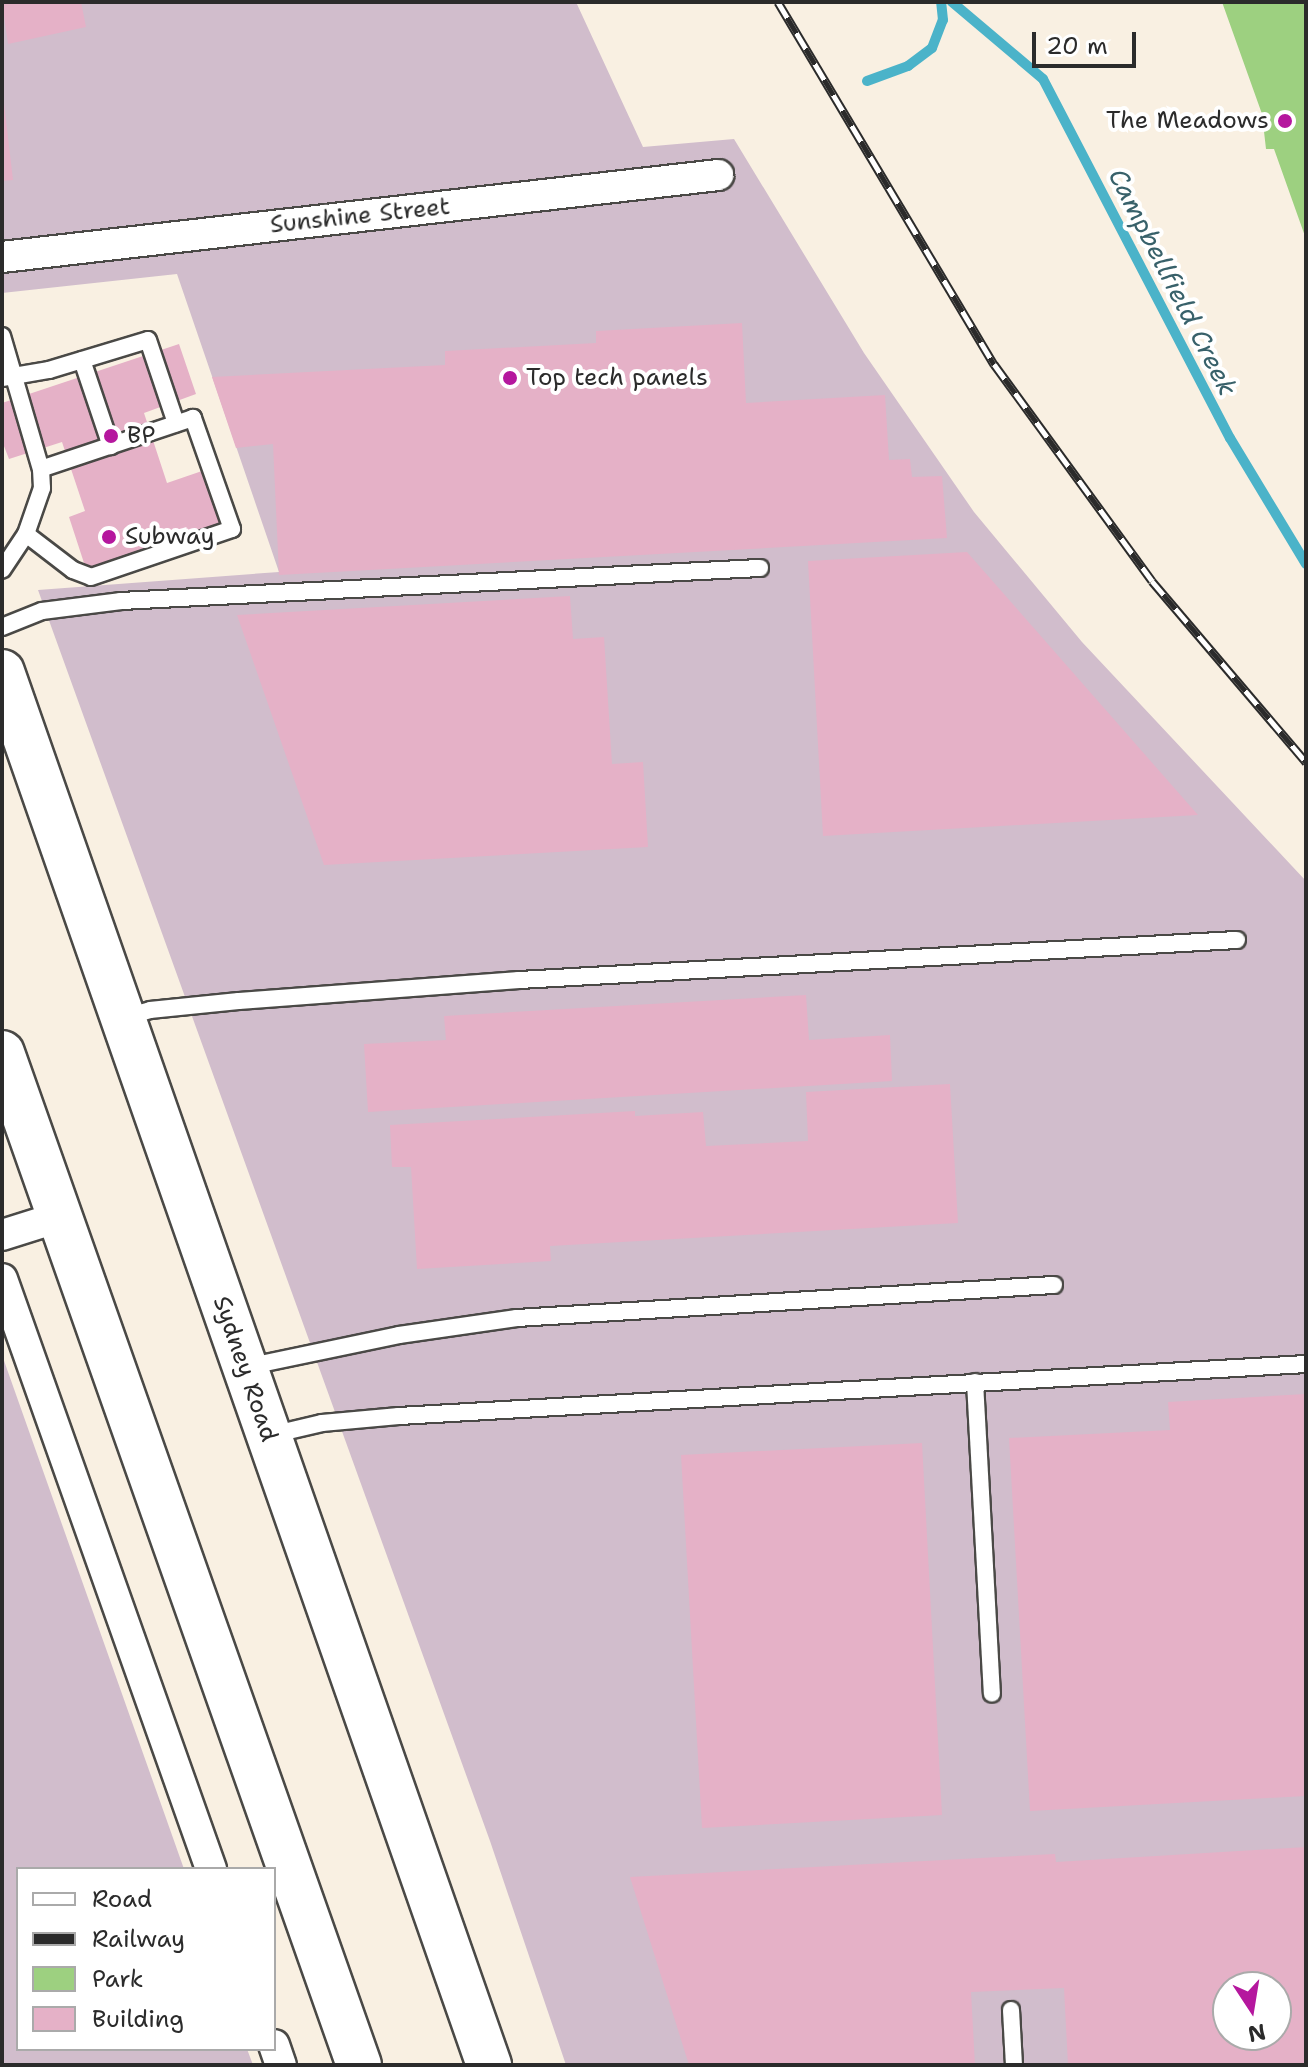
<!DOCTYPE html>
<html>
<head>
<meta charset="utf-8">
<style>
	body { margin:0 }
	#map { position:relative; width:1308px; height:2067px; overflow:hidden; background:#f9f0e2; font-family:"Shantell Sans",sans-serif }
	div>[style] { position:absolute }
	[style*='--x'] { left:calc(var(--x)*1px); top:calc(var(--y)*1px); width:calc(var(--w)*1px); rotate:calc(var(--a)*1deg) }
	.industrial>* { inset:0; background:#d1bdcc }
	.green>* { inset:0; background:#9dd080 }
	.stream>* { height:10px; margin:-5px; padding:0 5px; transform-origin:5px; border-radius:5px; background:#4bb3c9 }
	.building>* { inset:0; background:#e5b1c7 }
	.roads { filter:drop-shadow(2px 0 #4a4946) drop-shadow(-2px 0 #4a4946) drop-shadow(0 2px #4a4946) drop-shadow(0 -2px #4a4946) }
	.service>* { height:16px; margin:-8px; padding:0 8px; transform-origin:8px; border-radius:8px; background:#fff }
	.minor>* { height:30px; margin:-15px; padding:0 15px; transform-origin:15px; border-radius:15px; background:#fff }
	.trunk>* { height:44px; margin:-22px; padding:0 22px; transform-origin:22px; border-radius:22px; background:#fff }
	.rail>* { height:9px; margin-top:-4.5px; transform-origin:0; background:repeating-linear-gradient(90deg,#fff 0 18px,#2b2b2b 0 36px); box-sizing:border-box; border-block:2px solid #2b2b2b }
	.dots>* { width:22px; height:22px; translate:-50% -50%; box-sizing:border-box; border:4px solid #fff; border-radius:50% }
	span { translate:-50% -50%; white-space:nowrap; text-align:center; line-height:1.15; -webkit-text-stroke:8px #fff; paint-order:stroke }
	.poi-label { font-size:24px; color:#2b2b2b }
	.right { translate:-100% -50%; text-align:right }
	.left { translate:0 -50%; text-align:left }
	.street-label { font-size:24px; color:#2b2b2b }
	.water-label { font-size:26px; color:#38616a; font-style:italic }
	.frame { position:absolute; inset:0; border:4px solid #2b2b2b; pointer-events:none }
	.legend { position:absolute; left:16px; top:1867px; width:260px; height:184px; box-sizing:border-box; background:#fff; border:2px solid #aaa; margin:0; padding:10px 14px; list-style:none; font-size:24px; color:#2b2b2b }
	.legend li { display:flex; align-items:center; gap:16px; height:40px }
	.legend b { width:40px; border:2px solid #aaa }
	.north { position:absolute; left:1212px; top:1971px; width:80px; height:80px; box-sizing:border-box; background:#fff; border:2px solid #aaa; border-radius:50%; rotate:168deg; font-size:22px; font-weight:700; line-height:32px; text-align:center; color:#2b2b2b }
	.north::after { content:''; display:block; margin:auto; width:28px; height:36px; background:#b5179e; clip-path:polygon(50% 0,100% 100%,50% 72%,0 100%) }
	.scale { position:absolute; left:1032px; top:32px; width:104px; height:36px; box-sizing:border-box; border:4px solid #2b2b2b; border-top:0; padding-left:10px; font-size:24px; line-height:28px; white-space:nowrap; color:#2b2b2b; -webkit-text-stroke:6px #fff; paint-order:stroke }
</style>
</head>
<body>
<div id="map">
	<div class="industrial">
		<i style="clip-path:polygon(evenodd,2px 2px,576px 2px,643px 147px,734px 139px,864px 353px,974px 512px,1082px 642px,1306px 881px,1306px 2065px,566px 2065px,490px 1841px,38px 590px,279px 572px,177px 274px,2px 293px,2px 2px,1228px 1987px,1276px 1987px,1276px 2035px,1228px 2035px,1228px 1987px)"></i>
		<i style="clip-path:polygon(2px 1355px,184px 1869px,18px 1869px,18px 2049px,247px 2049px,253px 2065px,2px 2065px)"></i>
	</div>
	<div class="green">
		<i style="clip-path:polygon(1222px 2px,1306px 2px,1306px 239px,1274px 149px,1266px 149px,1262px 114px)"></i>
	</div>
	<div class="stream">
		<i style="--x:952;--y:2;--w:119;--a:40.2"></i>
		<i style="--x:1043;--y:79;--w:405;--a:62.5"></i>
		<i style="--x:1230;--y:438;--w:147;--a:58.9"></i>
		<i style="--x:867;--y:81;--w:44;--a:-20.1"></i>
		<i style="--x:908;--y:66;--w:30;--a:-37"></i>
		<i style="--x:932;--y:48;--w:30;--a:-69"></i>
		<i style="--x:943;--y:20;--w:18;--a:-96"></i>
	</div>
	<div class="building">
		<i style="clip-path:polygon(2px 2px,81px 2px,86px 27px,8px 44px)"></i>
		<i style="clip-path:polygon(2px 86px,13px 180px,2px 181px)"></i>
		<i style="clip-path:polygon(742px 323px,746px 403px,885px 395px,889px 460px,910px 459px,912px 477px,942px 476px,947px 538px,279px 575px,273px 444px,236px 448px,212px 377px,445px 365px,445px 351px,596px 343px,596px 331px)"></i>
		<i style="clip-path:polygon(179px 344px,196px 394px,144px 413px,167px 483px,202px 471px,220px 525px,94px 568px,84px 563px,69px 517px,85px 511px,62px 442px,9px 459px,2px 441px,2px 403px)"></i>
		<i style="clip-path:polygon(967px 552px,1198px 815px,823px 836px,808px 561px)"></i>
		<i style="clip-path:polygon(570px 596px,573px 639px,604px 637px,612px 764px,643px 762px,648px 847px,324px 865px,237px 615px)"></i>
		<i style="clip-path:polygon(806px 995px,809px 1040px,890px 1035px,892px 1081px,368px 1112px,364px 1044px,446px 1040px,444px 1016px)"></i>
		<i style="clip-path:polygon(950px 1084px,958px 1223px,550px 1246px,551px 1261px,417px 1269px,411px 1167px,392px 1167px,390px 1125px,635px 1111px,635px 1116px,703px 1112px,706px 1146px,808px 1141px,806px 1092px)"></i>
		<i style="clip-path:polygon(1306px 1394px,1306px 1796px,1030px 1811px,1009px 1438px,1170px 1430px,1168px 1402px)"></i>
		<i style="clip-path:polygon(922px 1443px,942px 1815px,702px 1828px,681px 1455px)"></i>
		<i style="clip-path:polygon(evenodd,1306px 1847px,1306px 2065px,1068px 2065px,1064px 1988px,971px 1992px,975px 2065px,689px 2065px,630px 1877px,1055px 1854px,1056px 1862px,1306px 1847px,1228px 1987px,1276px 1987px,1276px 2035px,1228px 2035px,1228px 1987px)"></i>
	</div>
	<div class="roads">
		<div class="service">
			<i style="--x:2;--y:336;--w:139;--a:73.7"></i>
			<i style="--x:41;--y:469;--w:19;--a:87"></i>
			<i style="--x:42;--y:488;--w:49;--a:109.2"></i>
			<i style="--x:26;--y:534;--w:43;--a:123.7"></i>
			<i style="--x:82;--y:360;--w:91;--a:71.4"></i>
			<i style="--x:2;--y:378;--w:48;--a:-9.7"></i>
			<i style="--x:49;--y:370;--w:103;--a:-16.9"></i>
			<i style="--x:148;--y:340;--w:88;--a:71.4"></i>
			<i style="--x:26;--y:534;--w:59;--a:37.5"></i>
			<i style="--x:73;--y:570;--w:19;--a:21"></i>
			<i style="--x:91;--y:577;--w:149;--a:-18.8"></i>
			<i style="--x:232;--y:529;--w:118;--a:-109.4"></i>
			<i style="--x:193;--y:418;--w:160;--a:161.5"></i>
			<i style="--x:2;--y:627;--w:43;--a:-21.8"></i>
			<i style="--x:42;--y:611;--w:80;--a:-7.2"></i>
			<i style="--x:121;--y:601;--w:640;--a:-2.96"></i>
			<i style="--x:126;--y:1017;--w:25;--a:-16"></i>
			<i style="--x:150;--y:1010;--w:89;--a:-5.8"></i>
			<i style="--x:239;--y:1001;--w:281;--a:-4.3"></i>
			<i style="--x:519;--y:980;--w:719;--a:-3.19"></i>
			<i style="--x:246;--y:1367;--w:156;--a:-11.8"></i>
			<i style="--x:399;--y:1335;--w:119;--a:-8.2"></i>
			<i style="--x:517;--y:1318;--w:538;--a:-3.52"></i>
			<i style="--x:975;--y:1382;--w:312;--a:86.9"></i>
			<i style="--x:271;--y:1435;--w:52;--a:-13.2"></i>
			<i style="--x:322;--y:1423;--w:77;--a:-5.2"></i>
			<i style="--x:399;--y:1416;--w:908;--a:-3.28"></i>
			<i style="--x:1011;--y:2010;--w:55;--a:86.9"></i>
		</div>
		<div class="minor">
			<i style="--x:2;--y:257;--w:721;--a:-6.53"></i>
			<i style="--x:2;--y:1235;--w:60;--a:-17.5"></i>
			<i style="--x:2;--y:1279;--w:626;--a:70.49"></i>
			<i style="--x:274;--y:2045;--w:21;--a:71"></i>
		</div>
		<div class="trunk">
			<i style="--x:2;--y:672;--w:1476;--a:70.73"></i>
			<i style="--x:2;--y:1053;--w:1073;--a:70.57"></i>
		</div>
	</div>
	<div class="rail">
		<i style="--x:778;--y:2;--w:422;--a:59.2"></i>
		<i style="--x:994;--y:364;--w:268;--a:53.9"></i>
		<i style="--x:1152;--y:581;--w:238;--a:49.6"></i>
	</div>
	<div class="dots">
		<i style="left:1285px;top:121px;background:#b5179e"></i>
		<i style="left:510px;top:378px;background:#b5179e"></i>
		<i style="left:111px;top:436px;background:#b5179e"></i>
		<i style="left:109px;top:537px;background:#b5179e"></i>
	</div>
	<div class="poi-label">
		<span class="right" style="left:1269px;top:121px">The Meadows</span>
		<span class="left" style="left:526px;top:378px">Top tech panels</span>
		<span class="left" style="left:127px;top:436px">BP</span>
		<span class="left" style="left:125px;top:537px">Subway</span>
	</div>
	<div class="street-label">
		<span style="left:360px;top:216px;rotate:-6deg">Sunshine Street</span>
		<span style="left:245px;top:1369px;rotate:71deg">Sydney Road</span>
	</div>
	<div class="water-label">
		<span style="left:1173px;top:282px;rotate:63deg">Campbellfield Creek</span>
	</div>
	<div class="frame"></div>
	<ul class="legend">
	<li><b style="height:10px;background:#fff"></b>Road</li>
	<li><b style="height:10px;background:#2b2b2b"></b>Railway</li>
	<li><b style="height:22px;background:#9dd080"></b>Park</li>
	<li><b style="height:22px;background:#e5b1c7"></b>Building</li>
	</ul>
	<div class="north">N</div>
	<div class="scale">20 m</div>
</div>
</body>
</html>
